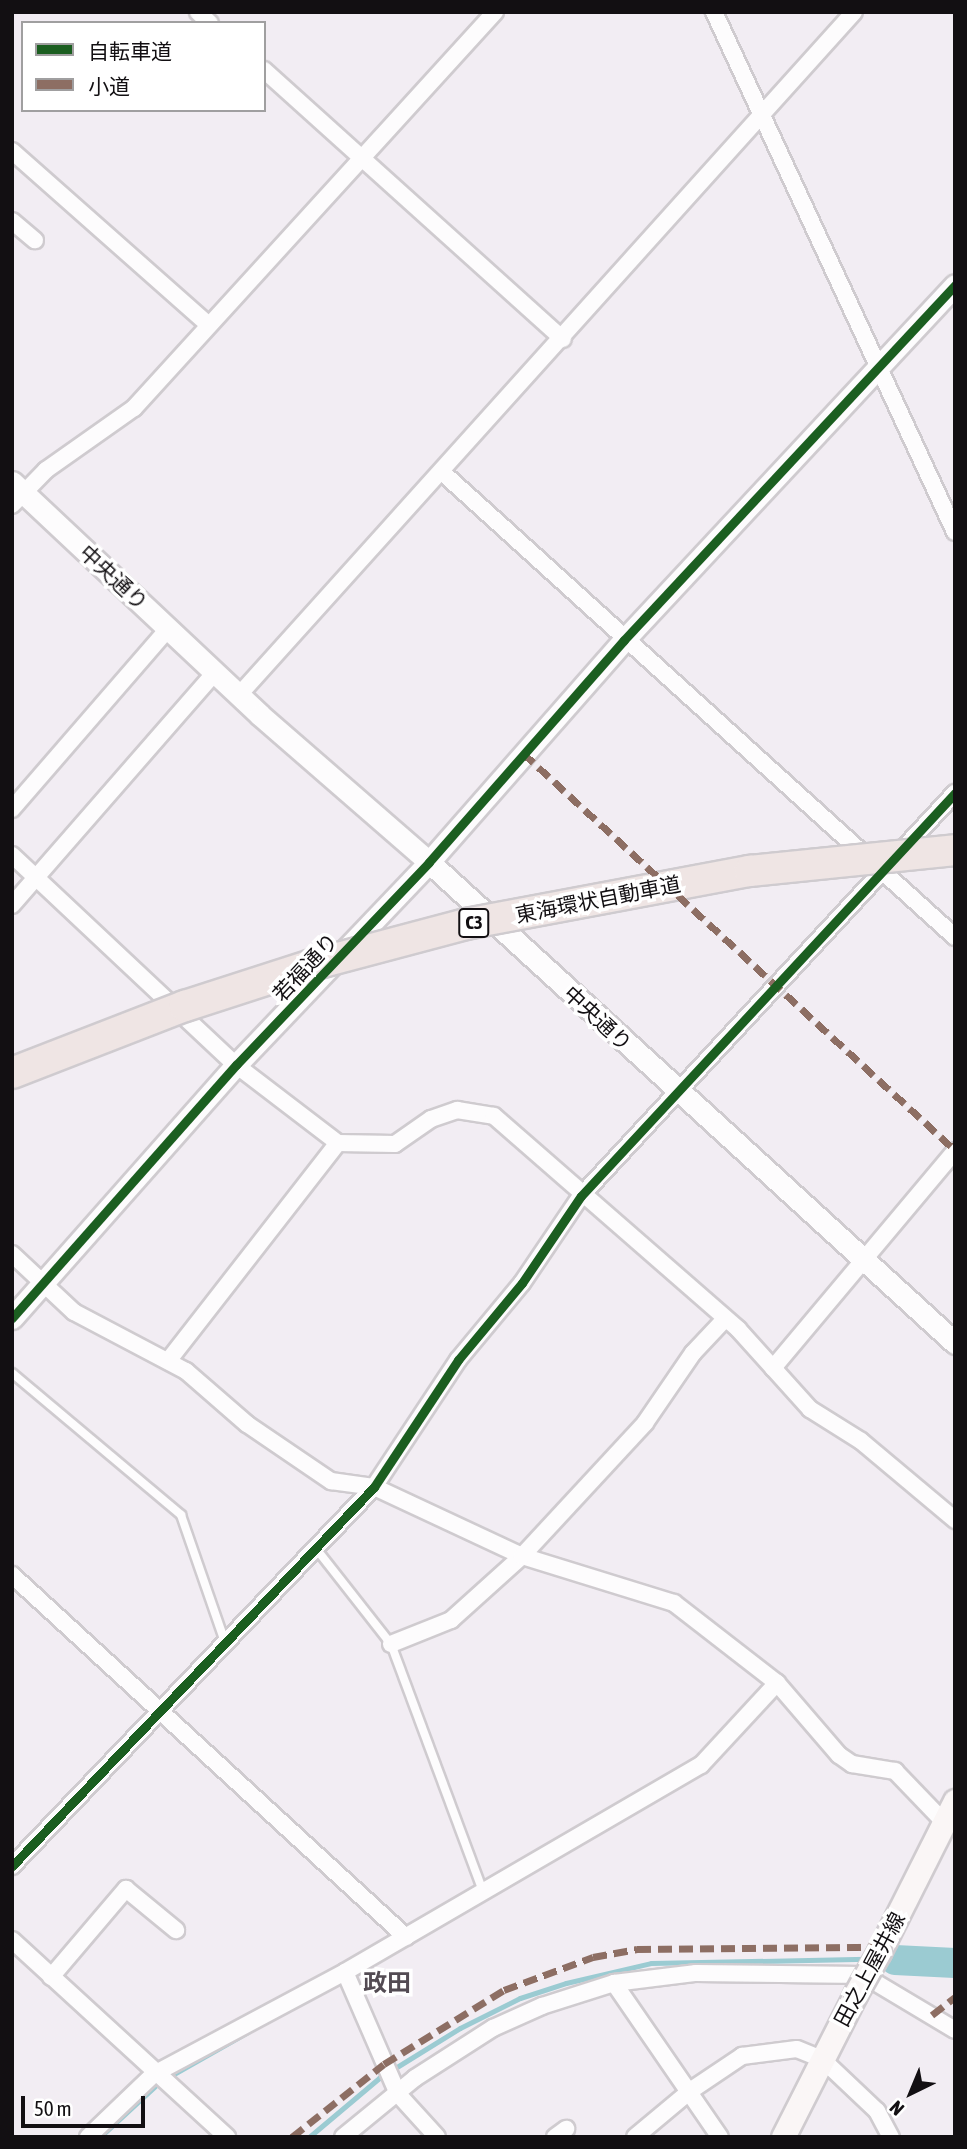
<!DOCTYPE html>
<html>
<head>
<meta charset="utf-8">
<style>
	body { margin:0 }
	#map { position:relative; width:967px; height:2149px; overflow:hidden; background:#f2edf3; font-family:"Asap Condensed","Noto Sans JP",sans-serif }
	div>[style] { position:absolute }
	[style*='--x'] { left:calc(var(--x)*1px); top:calc(var(--y)*1px); width:calc(var(--w)*1px); rotate:calc(var(--a)*1deg) }
	.stream>* { height:5px; margin:-2.5px; padding:0 2.5px; transform-origin:2.5px; border-radius:2.5px; background:#9bcbd2 }
	.river>* { height:30px; margin:-15px; padding:0 15px; transform-origin:15px; border-radius:15px; background:#9bcbd2 }
	.roads { filter:drop-shadow(2px 0 #cfcbcf) drop-shadow(-2px 0 #cfcbcf) drop-shadow(0 2px #cfcbcf) drop-shadow(0 -2px #cfcbcf) }
	.service>* { height:8px; margin:-4px; padding:0 4px; transform-origin:4px; border-radius:4px; background:#fdfcfd }
	.minor>* { height:16px; margin:-8px; padding:0 8px; transform-origin:8px; border-radius:8px; background:#fdfcfd }
	.tertiary>* { height:21px; margin:-10.5px; padding:0 10.5px; transform-origin:10.5px; border-radius:10.5px; background:#fdfcfd }
	.secondary>* { height:23px; margin:-11.5px; padding:0 11.5px; transform-origin:11.5px; border-radius:11.5px; background:#faf6f6 }
	.bridges { filter:drop-shadow(2px 0 #cfcbcf) drop-shadow(-2px 0 #cfcbcf) drop-shadow(0 2px #cfcbcf) drop-shadow(0 -2px #cfcbcf) }
	.secondary-bridge>* { height:23px; margin:-11.5px; padding:0 11.5px; transform-origin:11.5px; border-radius:11.5px; background:#faf6f6 }
	.motorway-bridge>* { height:30px; margin:-15px; padding:0 15px; transform-origin:15px; border-radius:15px; background:#efe5e4 }
	.quiet>* { height:7px; margin-top:-3.5px; transform-origin:0; background:repeating-linear-gradient(90deg,#8d6e63 0 14px,transparent 0 21px) }
	.cycleway>* { height:9px; margin:-4.5px; padding:0 4.5px; transform-origin:4.5px; border-radius:4.5px; background:#1b5e20 }
	span { translate:-50% -50%; white-space:nowrap; text-align:center; line-height:1.15; -webkit-text-stroke:7px #fff; paint-order:stroke }
	.shield-label span { padding:2px 5px; background:#fff; border:2px solid; border-radius:5px; -webkit-text-stroke-width:0 }
	.shield-label { font-size:19px; color:#120f12; font-weight:700 }
	.street-label { font-size:21px; color:#120f12 }
	.quarter-label { font-size:24px; color:#534b53; font-weight:700 }
	.frame { position:absolute; inset:0; border:14px solid #120f12; pointer-events:none }
	.legend { position:absolute; left:21px; top:21px; width:245px; height:91px; box-sizing:border-box; background:#fff; border:2px solid #a09fa0; margin:0; padding:9px 12px; list-style:none; font-size:21px; color:#120f12 }
	.legend li { display:flex; align-items:center; gap:14px; height:35px }
	.legend b { width:35px; border:2px solid #a09fa0 }
	.north { position:absolute; left:876px; top:2058px; width:70px; height:70px; -webkit-text-stroke:5px #fff; paint-order:stroke; rotate:223deg; font-size:19px; font-weight:700; line-height:28px; text-align:center; color:#120f12 }
	.north::after { content:''; display:block; margin:auto; width:24px; height:32px; background:#120f12; clip-path:polygon(50% 0,100% 100%,50% 72%,0 100%) }
	.scale { position:absolute; left:21px; top:2096px; width:124px; height:32px; box-sizing:border-box; border:4px solid #120f12; border-top:0; padding-left:9px; font-size:21px; line-height:24px; white-space:nowrap; color:#120f12; -webkit-text-stroke:5px #fff; paint-order:stroke }
</style>
</head>
<body>
<div id="map">
	<div class="stream">
		<i style="--x:881;--y:1960;--w:14;--a:0"></i>
		<i style="--x:172;--y:2075;--w:87;--a:-29.5"></i>
		<i style="--x:100;--y:2137;--w:75;--a:-42.8"></i>
		<i style="--x:309;--y:2137;--w:92;--a:-40.1"></i>
		<i style="--x:379;--y:2078;--w:95;--a:-31.7"></i>
		<i style="--x:460;--y:2028;--w:67;--a:-26.6"></i>
		<i style="--x:520;--y:1998;--w:48;--a:-18.1"></i>
		<i style="--x:566;--y:1983;--w:87;--a:-13.2"></i>
		<i style="--x:651;--y:1963;--w:216;--a:-1.1"></i>
	</div>
	<div class="river">
		<i style="--x:895;--y:1960;--w:60;--a:2.9"></i>
	</div>
	<div class="roads">
		<div class="service">
			<i style="--x:12;--y:1373;--w:221;--a:40"></i>
			<i style="--x:181;--y:1515;--w:134;--a:70.9"></i>
			<i style="--x:318;--y:1551;--w:118;--a:51.9"></i>
			<i style="--x:391;--y:1644;--w:265;--a:69.6"></i>
		</div>
		<div class="minor">
			<i style="--x:198;--y:12;--w:16;--a:43"></i>
			<i style="--x:714;--y:12;--w:573;--a:65.13"></i>
			<i style="--x:264;--y:70;--w:402;--a:42"></i>
			<i style="--x:12;--y:151;--w:263;--a:41.5"></i>
			<i style="--x:12;--y:221;--w:30;--a:40"></i>
			<i style="--x:442;--y:472;--w:692;--a:42.19"></i>
			<i style="--x:12;--y:505;--w:49;--a:-45.8"></i>
			<i style="--x:46;--y:470;--w:108;--a:-35.2"></i>
			<i style="--x:134;--y:408;--w:536;--a:-47.65"></i>
			<i style="--x:239;--y:695;--w:919;--a:-48"></i>
			<i style="--x:12;--y:809;--w:240;--a:-49.1"></i>
			<i style="--x:12;--y:855;--w:307;--a:43.2"></i>
			<i style="--x:236;--y:1065;--w:128;--a:37.4"></i>
			<i style="--x:338;--y:1143;--w:57;--a:1"></i>
			<i style="--x:395;--y:1144;--w:44;--a:-34.8"></i>
			<i style="--x:431;--y:1119;--w:28;--a:-19"></i>
			<i style="--x:457;--y:1110;--w:37;--a:9"></i>
			<i style="--x:494;--y:1116;--w:324;--a:41.1"></i>
			<i style="--x:738;--y:1329;--w:108;--a:48"></i>
			<i style="--x:810;--y:1409;--w:60;--a:32.1"></i>
			<i style="--x:861;--y:1441;--w:123;--a:40"></i>
			<i style="--x:12;--y:905;--w:309;--a:-48.9"></i>
			<i style="--x:12;--y:1254;--w:85;--a:43.1"></i>
			<i style="--x:74;--y:1312;--w:127;--a:27.8"></i>
			<i style="--x:186;--y:1371;--w:81;--a:41"></i>
			<i style="--x:247;--y:1424;--w:102;--a:34.2"></i>
			<i style="--x:331;--y:1481;--w:43;--a:7.9"></i>
			<i style="--x:374;--y:1487;--w:163;--a:25"></i>
			<i style="--x:522;--y:1556;--w:159;--a:17.2"></i>
			<i style="--x:674;--y:1603;--w:130;--a:37.8"></i>
			<i style="--x:777;--y:1683;--w:95;--a:49.3"></i>
			<i style="--x:839;--y:1755;--w:16;--a:35"></i>
			<i style="--x:852;--y:1764;--w:44;--a:9.2"></i>
			<i style="--x:895;--y:1771;--w:71;--a:46.1"></i>
			<i style="--x:168;--y:1361;--w:276;--a:-52.1"></i>
			<i style="--x:773;--y:1368;--w:283;--a:-50"></i>
			<i style="--x:12;--y:1575;--w:535;--a:42.58"></i>
			<i style="--x:391;--y:1644;--w:65;--a:-21.8"></i>
			<i style="--x:451;--y:1620;--w:96;--a:-42"></i>
			<i style="--x:522;--y:1556;--w:181;--a:-47.2"></i>
			<i style="--x:645;--y:1423;--w:85;--a:-55.6"></i>
			<i style="--x:693;--y:1353;--w:44;--a:-46.8"></i>
			<i style="--x:12;--y:1866;--w:524;--a:-46.31"></i>
			<i style="--x:374;--y:1487;--w:152;--a:-56.5"></i>
			<i style="--x:458;--y:1360;--w:100;--a:-50.3"></i>
			<i style="--x:522;--y:1283;--w:105;--a:-55.9"></i>
			<i style="--x:581;--y:1196;--w:550;--a:-47.14"></i>
			<i style="--x:12;--y:1940;--w:292;--a:42.5"></i>
			<i style="--x:345;--y:1972;--w:133;--a:66.5"></i>
			<i style="--x:398;--y:2094;--w:58;--a:47.8"></i>
			<i style="--x:51;--y:1977;--w:116;--a:-49.6"></i>
			<i style="--x:126;--y:1889;--w:65;--a:39.4"></i>
			<i style="--x:614;--y:1983;--w:187;--a:55.5"></i>
			<i style="--x:88;--y:2137;--w:91;--a:-43.7"></i>
			<i style="--x:154;--y:2074;--w:217;--a:-28.1"></i>
			<i style="--x:345;--y:1972;--w:412;--a:-30.2"></i>
			<i style="--x:701;--y:1765;--w:112;--a:-47.2"></i>
			<i style="--x:343;--y:2137;--w:93;--a:-39.3"></i>
			<i style="--x:415;--y:2078;--w:93;--a:-32.7"></i>
			<i style="--x:493;--y:2028;--w:54;--a:-24.2"></i>
			<i style="--x:542;--y:2006;--w:76;--a:-17.7"></i>
			<i style="--x:614;--y:1983;--w:83;--a:-7"></i>
			<i style="--x:696;--y:1973;--w:167;--a:0.7"></i>
			<i style="--x:863;--y:1975;--w:107;--a:30.9"></i>
			<i style="--x:555;--y:2137;--w:14;--a:-36"></i>
			<i style="--x:635;--y:2137;--w:72;--a:-39.9"></i>
			<i style="--x:690;--y:2091;--w:63;--a:-33.9"></i>
			<i style="--x:742;--y:2056;--w:55;--a:-7.3"></i>
			<i style="--x:797;--y:2049;--w:27;--a:22"></i>
			<i style="--x:822;--y:2059;--w:76;--a:43.4"></i>
			<i style="--x:877;--y:2111;--w:30;--a:62"></i>
		</div>
		<div class="tertiary">
			<i style="--x:12;--y:482;--w:340;--a:43.2"></i>
			<i style="--x:260;--y:715;--w:224;--a:41"></i>
			<i style="--x:429;--y:862;--w:713;--a:42.44"></i>
			<i style="--x:12;--y:1318;--w:338;--a:-48.5"></i>
			<i style="--x:236;--y:1065;--w:280;--a:-46.4"></i>
			<i style="--x:429;--y:862;--w:295;--a:-48.7"></i>
			<i style="--x:624;--y:640;--w:485;--a:-47"></i>
		</div>
		<div class="secondary">
			<i style="--x:879;--y:1952;--w:169;--a:-63.3"></i>
			<i style="--x:783;--y:2137;--w:161;--a:-63.1"></i>
		</div>
	</div>
	<div class="bridges">
		<div class="secondary-bridge">
			<i style="--x:856;--y:1993;--w:47;--a:-60.7"></i>
		</div>
		<div class="motorway-bridge">
			<i style="--x:12;--y:1073;--w:186;--a:-21.2"></i>
			<i style="--x:185;--y:1006;--w:133;--a:-17.9"></i>
			<i style="--x:312;--y:965;--w:159;--a:-14.9"></i>
			<i style="--x:466;--y:924;--w:289;--a:-10.6"></i>
			<i style="--x:750;--y:871;--w:206;--a:-5.8"></i>
		</div>
	</div>
	<div class="quiet">
		<i style="--x:523;--y:753;--w:587;--a:42.58"></i>
		<i style="--x:932;--y:2015;--w:29;--a:-38"></i>
		<i style="--x:292;--y:2137;--w:117;--a:-38.4"></i>
		<i style="--x:384;--y:2064;--w:141;--a:-31.7"></i>
		<i style="--x:504;--y:1990;--w:95;--a:-20.3"></i>
		<i style="--x:593;--y:1957;--w:45;--a:-10.3"></i>
		<i style="--x:637;--y:1949;--w:245;--a:-0.5"></i>
	</div>
	<div class="cycleway">
		<i style="--x:12;--y:1318;--w:338;--a:-48.5"></i>
		<i style="--x:236;--y:1065;--w:280;--a:-46.4"></i>
		<i style="--x:429;--y:862;--w:295;--a:-48.7"></i>
		<i style="--x:624;--y:640;--w:485;--a:-47"></i>
		<i style="--x:12;--y:1866;--w:524;--a:-46.31"></i>
		<i style="--x:374;--y:1487;--w:152;--a:-56.5"></i>
		<i style="--x:458;--y:1360;--w:100;--a:-50.3"></i>
		<i style="--x:522;--y:1283;--w:105;--a:-55.9"></i>
		<i style="--x:581;--y:1196;--w:550;--a:-47.14"></i>
	</div>
	<div class="shield-label">
		<span style="left:474px;top:923px">C3</span>
	</div>
	<div class="street-label">
		<span style="left:114px;top:577px;rotate:43deg">中央通り</span>
		<span style="left:598px;top:899px;rotate:-11deg">東海環状自動車道</span>
		<span style="left:305px;top:967px;rotate:-47deg">若福通り</span>
		<span style="left:598px;top:1018px;rotate:43deg">中央通り</span>
		<span style="left:869px;top:1969px;rotate:-62deg">田之上屋井線</span>
	</div>
	<div class="quarter-label">
		<span style="left:387px;top:1983px">政田</span>
	</div>
	<div class="frame"></div>
	<ul class="legend">
	<li><b style="height:9px;background:#1b5e20"></b>自転車道</li>
	<li><b style="height:9px;background:#8d6e63"></b>小道</li>
	</ul>
	<div class="north">N</div>
	<div class="scale">50 m</div>
</div>
</body>
</html>
